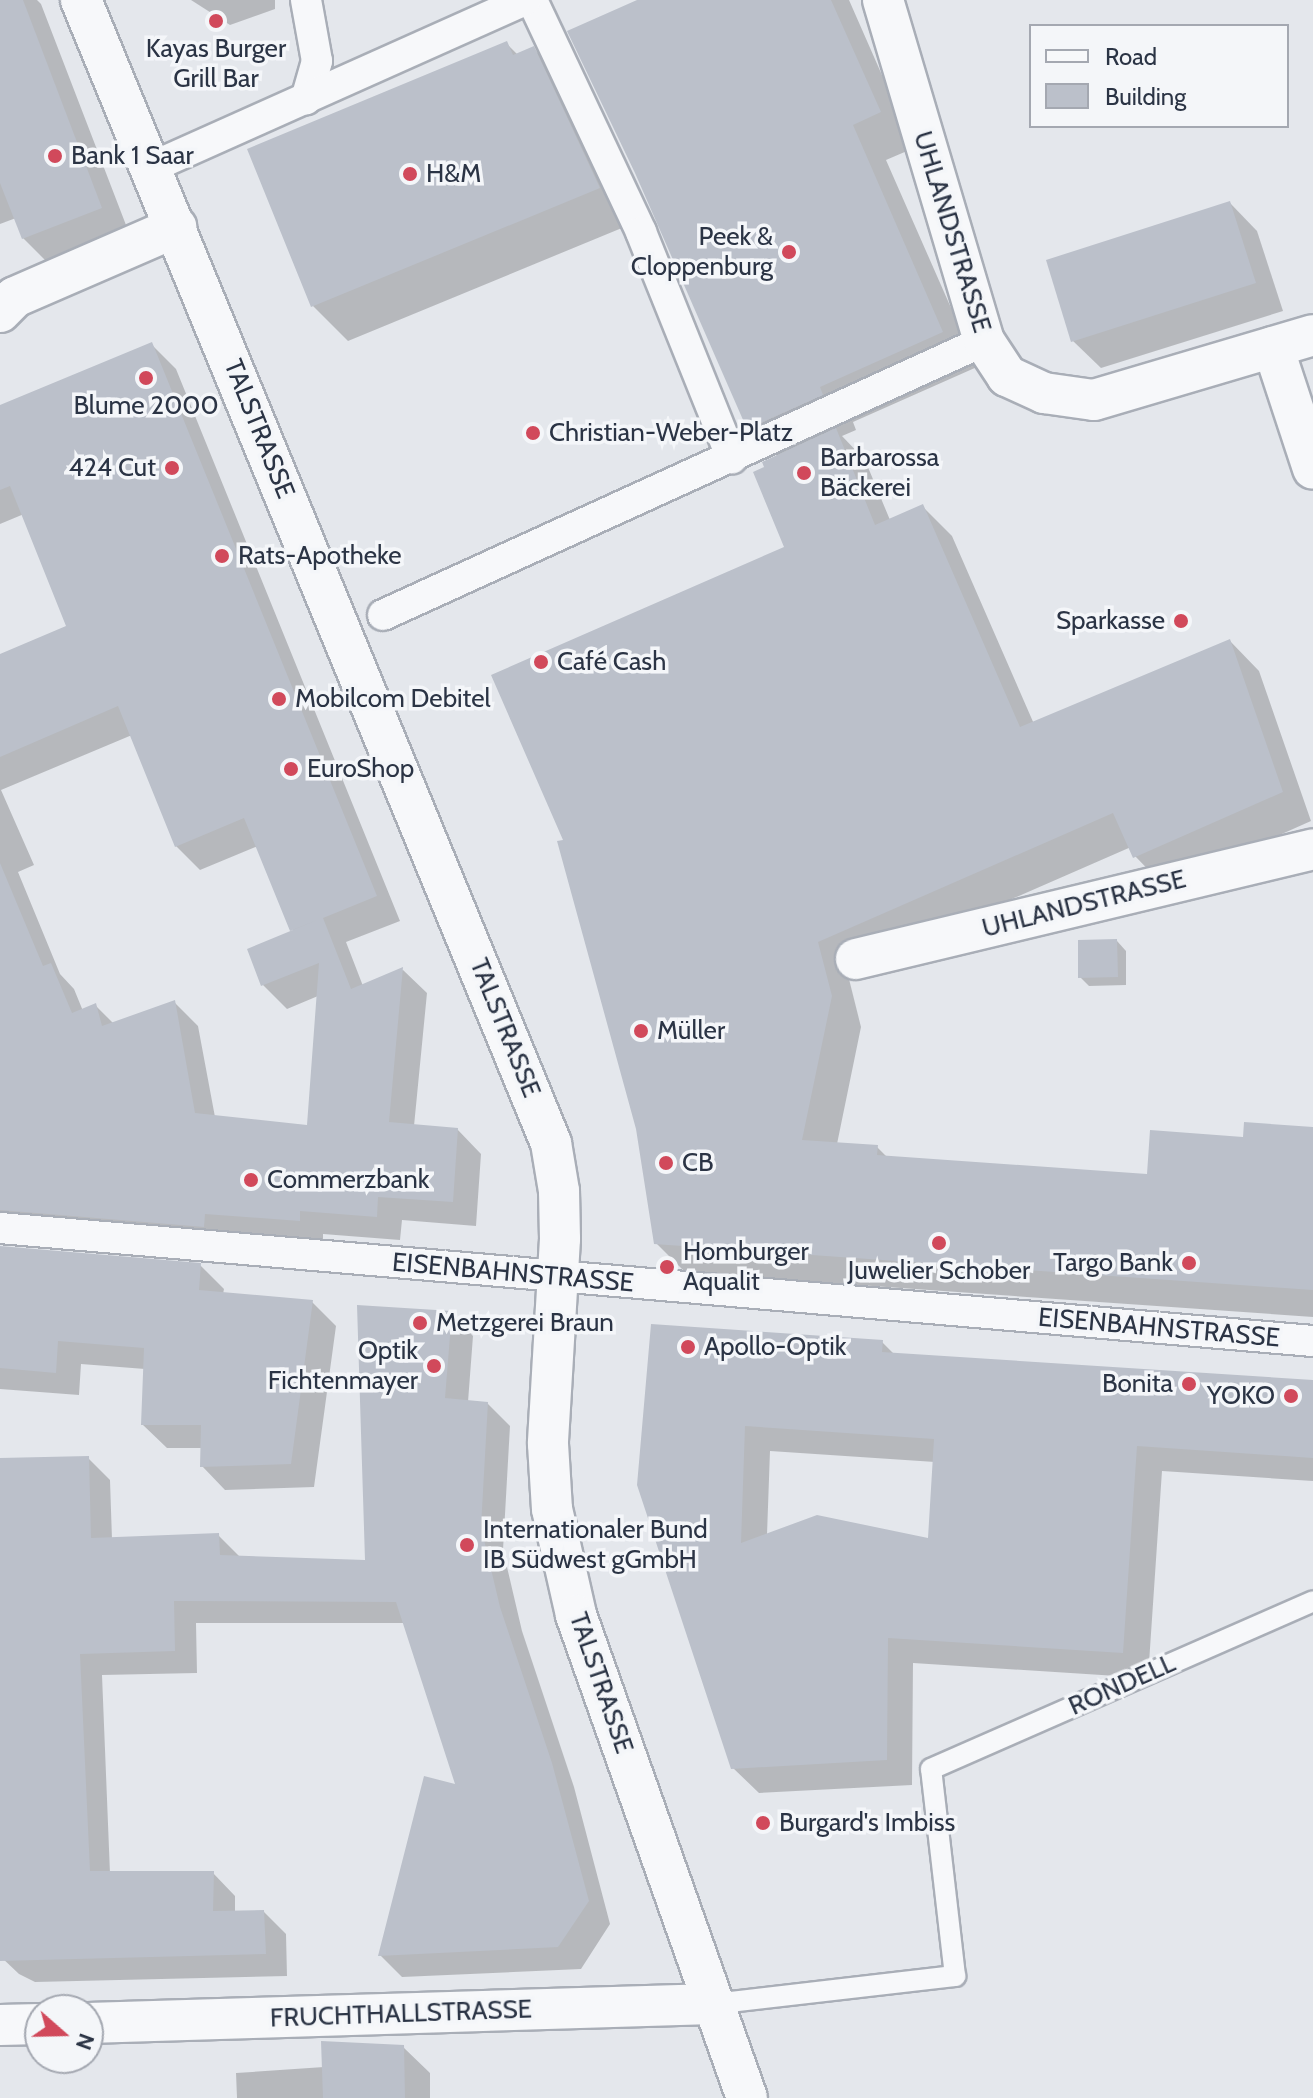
<!DOCTYPE html>
<html>
<head>
<meta charset="utf-8">
<style>
	body { margin:0 }
	#map { position:relative; width:1313px; height:2098px; overflow:hidden; background:#e4e7ec; font-family:Cabin,sans-serif }
	div>[style] { position:absolute }
	[style*='--x'] { left:calc(var(--x)*1px); top:calc(var(--y)*1px); width:calc(var(--w)*1px); rotate:calc(var(--a)*1deg) }
	.shadow>* { inset:0; background:#0003 }
	.building>* { inset:0; background:#bbc0ca }
	.roads { filter:drop-shadow(2px 0 #a9aeb7) drop-shadow(-2px 0 #a9aeb7) drop-shadow(0 2px #a9aeb7) drop-shadow(0 -2px #a9aeb7) }
	.service>* { height:20px; margin:-10px; padding:0 10px; transform-origin:10px; border-radius:10px; background:#f7f8fa }
	.pedestrian>* { height:30px; margin:-15px; padding:0 15px; transform-origin:15px; border-radius:15px; background:#f7f8fa }
	.minor>* { height:40px; margin:-20px; padding:0 20px; transform-origin:20px; border-radius:20px; background:#f7f8fa }
	.dots>* { width:22px; height:22px; translate:-50% -50%; box-sizing:border-box; border:4px solid #f4f6f9; border-radius:50% }
	span { translate:-50% -50%; white-space:nowrap; text-align:center; line-height:1.15; -webkit-text-stroke:7px #f4f6f9; paint-order:stroke }
	.poi-label { font-size:26px; color:#2b3445 }
	.left { translate:0 -50%; text-align:left }
	.right { translate:-100% -50%; text-align:right }
	.street-label { font-size:26px; color:#2b3445 }
	.legend { position:absolute; left:1029px; top:24px; width:260px; height:104px; box-sizing:border-box; background:#f4f6f9; border:2px solid #a4a8b1; margin:0; padding:10px 14px; list-style:none; font-size:24px; color:#2b3445 }
	.legend li { display:flex; align-items:center; gap:16px; height:40px }
	.legend b { width:40px; border:2px solid #a4a8b1 }
	.north { position:absolute; left:24px; top:1994px; width:80px; height:80px; box-sizing:border-box; background:#f4f6f9; border:2px solid #a4a8b1; border-radius:50%; rotate:110deg; font-size:22px; font-weight:700; line-height:32px; text-align:center; color:#2b3445 }
	.north::after { content:''; display:block; margin:auto; width:28px; height:36px; background:#d1495b; clip-path:polygon(50% 0,100% 100%,50% 72%,0 100%) }
</style>
</head>
<body>
<div id="map">
	<div class="shadow">
		<i style="clip-path:polygon(0 0,37px 0,41px 4px,131px 238px,53px 268px,23px 238px,16px 218px,0 224px)"></i>
		<i style="clip-path:polygon(191px 0,275px 0,275px 9px,230px 25px)"></i>
		<i style="clip-path:polygon(643px 0,849px 0,914px 148px,886px 160px,977px 367px,853px 422px,856px 430px,842px 436px,865px 460px,890px 520px,922px 506px,952px 536px,1034px 724px,1230px 641px,1259px 671px,1311px 821px,1164px 886px,1135px 856px,1131px 847px,847px 971px,861px 1027px,837px 1144px,877px 1147px,888px 1158px,1149px 1176px,1245px 1139px,1313px 1129px,1313px 1317px,686px 1273px,656px 1243px,638px 1129px,566px 841px,787px 548px,767px 468px,778px 457px,749px 428px)"></i>
		<i style="clip-path:polygon(507px 44px,518px 55px,533px 48px,568px 83px,634px 223px,348px 341px,313px 306px)"></i>
		<i style="clip-path:polygon(1230px 203px,1257px 231px,1283px 311px,1101px 368px,1073px 341px)"></i>
		<i style="clip-path:polygon(evenodd,152px 345px,176px 369px,400px 921px,346px 942px,363px 986px,403px 970px,427px 993px,414px 1126px,457px 1129px,481px 1154px,476px 1226px,402px 1220px,400px 1240px,323px 1234px,323px 1244px,0 1219px,0 656px,69px 627px,24px 514px,0 524px,0 407px,152px 345px,132px 735px,176px 846px,200px 870px,258px 846px,294px 932px,263px 985px,287px 1009px,318px 996px,309px 1127px,215px 1117px,198px 1026px,174px 1002px,114px 1024px,96px 1006px,83px 1011px,74px 989px,60px 974px,18px 872px,34px 865px,1px 790px,132px 735px)"></i>
		<i style="clip-path:polygon(1117px 941px,1126px 951px,1126px 985px,1089px 986px,1080px 977px)"></i>
		<i style="clip-path:polygon(200px 1265px,224px 1289px,223px 1294px,312px 1302px,336px 1326px,314px 1487px,225px 1490px,202px 1466px,202px 1448px,167px 1448px,143px 1425px,145px 1369px,81px 1364px,79px 1395px,0 1389px,0 1269px)"></i>
		<i style="clip-path:polygon(451px 1313px,473px 1336px,468px 1402px,487px 1403px,510px 1426px,503px 1550px,522px 1631px,574px 1787px,610px 1924px,581px 1969px,402px 1977px,380px 1955px,458px 1787px,405px 1623px,196px 1623px,197px 1673px,102px 1675px,110px 1873px,213px 1873px,235px 1896px,235px 1913px,264px 1912px,286px 1934px,287px 1976px,35px 1982px,19px 1974px,0 1956px,0 1460px,88px 1458px,110px 1480px,112px 1539px,218px 1535px,241px 1558px,367px 1562px)"></i>
		<i style="clip-path:polygon(evenodd,882px 1342px,895px 1355px,1313px 1382px,1313px 1481px,1162px 1471px,1148px 1678px,913px 1663px,912px 1785px,759px 1793px,733px 1768px,639px 1485px,882px 1342px,770px 1451px,935px 1462px,930px 1540px,767px 1535px,770px 1451px)"></i>
		<i style="clip-path:polygon(403px 2047px,430px 2073px,430px 2098px,237px 2098px,236px 2073px,324px 2067px)"></i>
	</div>
	<div class="building">
		<i style="clip-path:polygon(0 0,23px 0,102px 208px,22px 239px,0 183px)"></i>
		<i style="clip-path:polygon(637px 0,831px 0,881px 112px,853px 125px,943px 332px,820px 387px,823px 395px,747px 429px,635px 173px,567px 31px)"></i>
		<i style="clip-path:polygon(507px 41px,513px 55px,534px 46px,600px 188px,311px 307px,247px 149px)"></i>
		<i style="clip-path:polygon(1230px 201px,1256px 283px,1071px 342px,1046px 260px)"></i>
		<i style="clip-path:polygon(152px 342px,377px 896px,323px 918px,351px 989px,403px 967px,389px 1122px,458px 1128px,453px 1202px,378px 1197px,377px 1217px,300px 1211px,300px 1221px,205px 1214px,204px 1227px,0 1210px,0 863px,43px 966px,51px 963px,72px 1013px,96px 1003px,102px 1026px,175px 1000px,195px 1113px,307px 1125px,319px 963px,261px 986px,247px 949px,322px 918px,290px 931px,244px 818px,175px 847px,118px 706px,0 757px,0 654px,66px 626px,10px 486px,0 490px,0 405px)"></i>
		<i style="clip-path:polygon(836px 428px,875px 525px,923px 504px,1020px 727px,1230px 639px,1283px 792px,1133px 858px,1113px 813px,818px 942px,832px 996px,802px 1140px,878px 1145px,877px 1155px,1147px 1174px,1150px 1130px,1243px 1137px,1244px 1122px,1313px 1127px,1313px 1290px,654px 1244px,636px 1129px,557px 841px,563px 840px,491px 675px,784px 547px,753px 472px,764px 467px,762px 462px)"></i>
		<i style="clip-path:polygon(1117px 939px,1118px 977px,1078px 978px,1078px 940px)"></i>
		<i style="clip-path:polygon(0 1246px,201px 1263px,199px 1290px,313px 1300px,291px 1464px,200px 1467px,201px 1425px,141px 1425px,144px 1348px,58px 1341px,56px 1373px,0 1368px)"></i>
		<i style="clip-path:polygon(357px 1305px,452px 1311px,445px 1398px,488px 1402px,481px 1527px,500px 1607px,552px 1763px,589px 1901px,558px 1947px,378px 1956px,424px 1776px,455px 1784px,396px 1602px,174px 1601px,175px 1651px,80px 1654px,90px 1871px,214px 1871px,213px 1911px,264px 1910px,266px 1954px,0 1961px,0 1458px,89px 1456px,91px 1538px,219px 1533px,220px 1555px,365px 1560px)"></i>
		<i style="clip-path:polygon(evenodd,651px 1324px,883px 1340px,882px 1352px,1313px 1380px,1313px 1458px,1137px 1446px,1123px 1653px,888px 1638px,887px 1760px,731px 1769px,637px 1485px,651px 1324px,745px 1426px,934px 1439px,928px 1538px,817px 1515px,741px 1543px,745px 1426px)"></i>
		<i style="clip-path:polygon(321px 2041px,404px 2045px,405px 2098px,323px 2098px)"></i>
	</div>
	<div class="roads">
		<div class="service">
			<i style="--x:713;--y:2004;--w:244;--a:-6.6"></i>
			<i style="--x:955;--y:1976;--w:208;--a:-96.6"></i>
			<i style="--x:931;--y:1769;--w:417;--a:-23.7"></i>
		</div>
		<div class="pedestrian">
			<i style="--x:306;--y:0;--w:62;--a:79.8"></i>
			<i style="--x:317;--y:61;--w:40;--a:106"></i>
			<i style="--x:532;--y:0;--w:256;--a:64.8"></i>
			<i style="--x:641;--y:232;--w:244;--a:68.1"></i>
			<i style="--x:152;--y:167;--w:409;--a:-24.1"></i>
			<i style="--x:383;--y:615;--w:661;--a:-24.51"></i>
			<i style="--x:0;--y:1228;--w:1318;--a:4.92"></i>
		</div>
		<div class="minor">
			<i style="--x:81;--y:0;--w:1236;--a:67.65"></i>
			<i style="--x:551;--y:1143;--w:49;--a:80.5"></i>
			<i style="--x:559;--y:1191;--w:48;--a:88.8"></i>
			<i style="--x:560;--y:1239;--w:205;--a:93.4"></i>
			<i style="--x:548;--y:1444;--w:65;--a:86.5"></i>
			<i style="--x:552;--y:1509;--w:109;--a:77.2"></i>
			<i style="--x:576;--y:1615;--w:512;--a:70.5"></i>
			<i style="--x:883;--y:0;--w:356;--a:73.5"></i>
			<i style="--x:984;--y:341;--w:42;--a:56.7"></i>
			<i style="--x:1007;--y:376;--w:41;--a:24.7"></i>
			<i style="--x:1044;--y:393;--w:50;--a:8"></i>
			<i style="--x:1094;--y:400;--w:228;--a:-16.5"></i>
			<i style="--x:0;--y:312;--w:21;--a:-45"></i>
			<i style="--x:15;--y:297;--w:176;--a:-23.5"></i>
			<i style="--x:1273;--y:347;--w:128;--a:71.8"></i>
			<i style="--x:856;--y:959;--w:470;--a:-13.5"></i>
			<i style="--x:88;--y:2023;--w:625;--a:-1.74"></i>
			<i style="--x:0;--y:2025;--w:40;--a:-1.4"></i>
		</div>
	</div>
	<div class="dots">
		<i style="left:216px;top:21px;background:#d1495b"></i>
		<i style="left:55px;top:156px;background:#d1495b"></i>
		<i style="left:410px;top:174px;background:#d1495b"></i>
		<i style="left:789px;top:252px;background:#d1495b"></i>
		<i style="left:146px;top:378px;background:#d1495b"></i>
		<i style="left:533px;top:433px;background:#d1495b"></i>
		<i style="left:172px;top:468px;background:#d1495b"></i>
		<i style="left:804px;top:473px;background:#d1495b"></i>
		<i style="left:222px;top:556px;background:#d1495b"></i>
		<i style="left:1181px;top:621px;background:#d1495b"></i>
		<i style="left:541px;top:662px;background:#d1495b"></i>
		<i style="left:279px;top:699px;background:#d1495b"></i>
		<i style="left:291px;top:769px;background:#d1495b"></i>
		<i style="left:641px;top:1031px;background:#d1495b"></i>
		<i style="left:666px;top:1163px;background:#d1495b"></i>
		<i style="left:251px;top:1180px;background:#d1495b"></i>
		<i style="left:939px;top:1243px;background:#d1495b"></i>
		<i style="left:1189px;top:1263px;background:#d1495b"></i>
		<i style="left:667px;top:1267px;background:#d1495b"></i>
		<i style="left:420px;top:1323px;background:#d1495b"></i>
		<i style="left:688px;top:1347px;background:#d1495b"></i>
		<i style="left:434px;top:1366px;background:#d1495b"></i>
		<i style="left:1189px;top:1384px;background:#d1495b"></i>
		<i style="left:1291px;top:1396px;background:#d1495b"></i>
		<i style="left:467px;top:1545px;background:#d1495b"></i>
		<i style="left:763px;top:1823px;background:#d1495b"></i>
	</div>
	<div class="poi-label">
		<span style="left:216px;top:64px">Kayas Burger<br>Grill Bar</span>
		<span class="left" style="left:71px;top:156px">Bank 1 Saar</span>
		<span class="left" style="left:426px;top:174px">H&amp;M</span>
		<span class="right" style="left:773px;top:252px">Peek &amp;<br>Cloppenburg</span>
		<span style="left:146px;top:406px">Blume 2000</span>
		<span class="left" style="left:549px;top:433px">Christian-Weber-Platz</span>
		<span class="left" style="left:820px;top:473px">Barbarossa<br>Bäckerei</span>
		<span class="right" style="left:156px;top:468px">424 Cut</span>
		<span class="left" style="left:238px;top:556px">Rats-Apotheke</span>
		<span class="right" style="left:1165px;top:621px">Sparkasse</span>
		<span class="left" style="left:557px;top:662px">Café Cash</span>
		<span class="left" style="left:295px;top:699px">Mobilcom Debitel</span>
		<span class="left" style="left:307px;top:769px">EuroShop</span>
		<span class="left" style="left:657px;top:1031px">Müller</span>
		<span class="left" style="left:682px;top:1163px">CB</span>
		<span class="left" style="left:267px;top:1180px">Commerzbank</span>
		<span class="left" style="left:683px;top:1267px">Homburger<br>Aqualit</span>
		<span class="right" style="left:1173px;top:1263px">Targo Bank</span>
		<span style="left:939px;top:1271px">Juwelier Schober</span>
		<span class="left" style="left:436px;top:1323px">Metzgerei Braun</span>
		<span class="left" style="left:704px;top:1347px">Apollo-Optik</span>
		<span class="right" style="left:418px;top:1366px">Optik<br>Fichtenmayer</span>
		<span class="right" style="left:1173px;top:1384px">Bonita</span>
		<span class="right" style="left:1275px;top:1396px">YOKO</span>
		<span class="left" style="left:483px;top:1545px">Internationaler Bund<br>IB Südwest gGmbH</span>
		<span class="left" style="left:779px;top:1823px">Burgard's Imbiss</span>
	</div>
	<div class="street-label">
		<span style="left:952px;top:232px;rotate:73deg">UHLANDSTRASSE</span>
		<span style="left:259px;top:429px;rotate:68deg">TALSTRASSE</span>
		<span style="left:1084px;top:904px;rotate:-14deg">UHLANDSTRASSE</span>
		<span style="left:505px;top:1028px;rotate:68deg">TALSTRASSE</span>
		<span style="left:513px;top:1273px;rotate:5deg">EISENBAHNSTRASSE</span>
		<span style="left:1159px;top:1328px;rotate:5deg">EISENBAHNSTRASSE</span>
		<span style="left:601px;top:1683px;rotate:71deg">TALSTRASSE</span>
		<span style="left:1122px;top:1685px;rotate:-24deg">RONDELL</span>
		<span style="left:401px;top:2014px;rotate:-2deg">FRUCHTHALLSTRASSE</span>
	</div>
	<ul class="legend">
	<li><b style="height:10px;background:#f7f8fa"></b>Road</li>
	<li><b style="height:22px;background:#bbc0ca"></b>Building</li>
	</ul>
	<div class="north">N</div>
</div>
</body>
</html>
